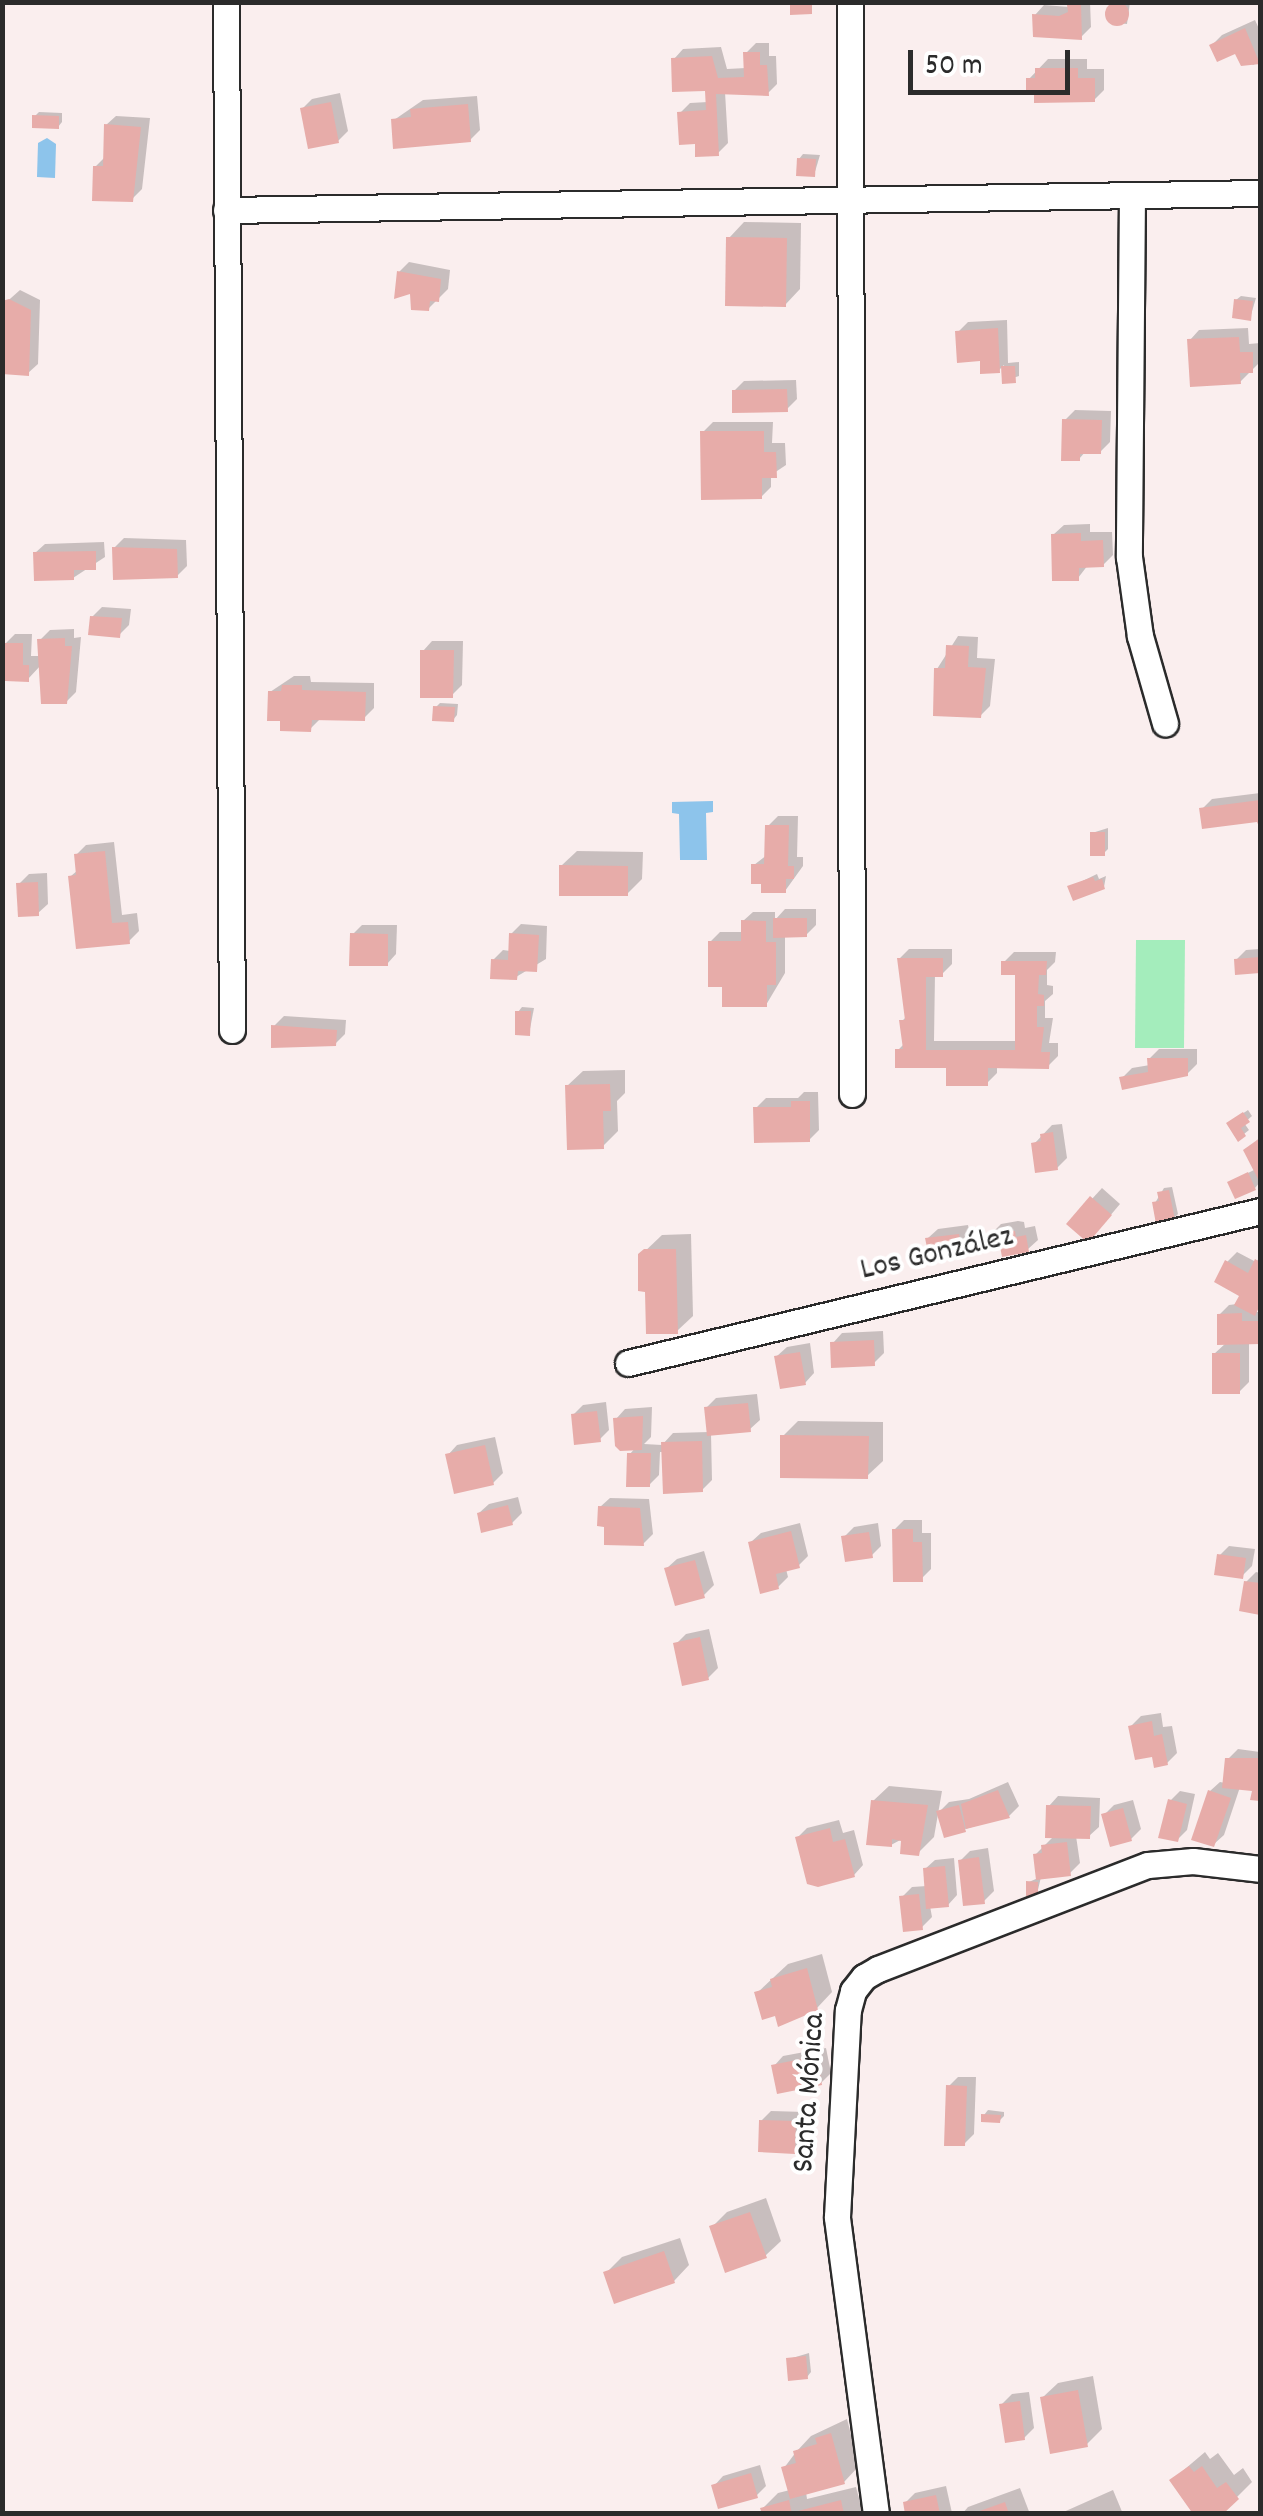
<!DOCTYPE html>
<html>
<head>
<meta charset="utf-8">
<style>
	body { margin:0 }
	#map { position:relative; width:1263px; height:2516px; overflow:hidden; background:#faeeee; font-family:Dekko,sans-serif }
	div>[style] { position:absolute }
	[style*='--x'] { left:calc(var(--x)*1px); top:calc(var(--y)*1px); width:calc(var(--w)*1px); rotate:calc(var(--a)*1deg) }
	.green>* { inset:0; background:#a4edbc }
	.water>* { inset:0; background:#8dc4eb }
	.shadow>* { inset:0; background:#0003 }
	.building>* { inset:0; background:#e7aca9 }
	.round { border-radius:50% }
	.roads { filter:drop-shadow(2px 0 #2b2b2b) drop-shadow(-2px 0 #2b2b2b) drop-shadow(0 2px #2b2b2b) drop-shadow(0 -2px #2b2b2b) }
	.street>* { height:25px; margin:-12.5px; padding:0 12.5px; transform-origin:12.5px; border-radius:12.5px; background:#fff }
	span { translate:-50% -50%; white-space:nowrap; text-align:center; line-height:1.15; -webkit-text-stroke:8px #fff; paint-order:stroke }
	.street-label { font-size:32px; color:#2b2b2b }
	.frame { position:absolute; inset:0; border:5px solid #2b2b2b; pointer-events:none }
	.scale { position:absolute; left:908px; top:50px; width:162px; height:45px; box-sizing:border-box; border:5px solid #2b2b2b; border-top:0; padding-left:12px; font-size:30px; line-height:35px; white-space:nowrap; color:#2b2b2b; -webkit-text-stroke:8px #fff; paint-order:stroke }
</style>
</head>
<body>
<div id="map">
	<div class="green">
		<i style="clip-path:polygon(1136px 940px,1185px 940px,1184px 1048px,1135px 1048px)"></i>
	</div>
	<div class="water">
		<i style="clip-path:polygon(47px 138px,56px 144px,55px 178px,37px 177px,38px 143px)"></i>
		<i style="clip-path:polygon(713px 801px,713px 812px,706px 813px,707px 860px,680px 860px,679px 814px,672px 813px,672px 802px)"></i>
	</div>
	<div class="shadow">
		<i style="clip-path:polygon(1073px 2px,1090px 2px,1091px 27px,1081px 37px,1035px 15px,1044px 5px,1069px 7px)"></i>
		<i style="clip-path:polygon(1112px 2px,1130px 2px,1127px 24px,1108px 22px)"></i>
		<i style="clip-path:polygon(1255px 20px,1260px 31px,1260px 61px,1253px 65px,1237px 51px,1212px 45px,1222px 35px)"></i>
		<i style="clip-path:polygon(756px 43px,769px 43px,769px 56px,776px 56px,777px 84px,768px 93px,725px 92px,728px 143px,718px 153px,697px 142px,680px 113px,690px 103px,708px 102px,707px 88px,674px 59px,683px 49px,721px 47px,727px 69px,746px 68px,746px 53px)"></i>
		<i style="clip-path:polygon(1048px 59px,1087px 59px,1087px 69px,1104px 69px,1104px 90px,1094px 100px,1029px 79px)"></i>
		<i style="clip-path:polygon(340px 93px,348px 131px,338px 141px,302px 109px,312px 99px)"></i>
		<i style="clip-path:polygon(477px 96px,480px 130px,470px 140px,394px 120px,423px 100px)"></i>
		<i style="clip-path:polygon(39px 112px,62px 113px,62px 122px,58px 127px,35px 116px)"></i>
		<i style="clip-path:polygon(116px 116px,150px 118px,142px 189px,132px 199px,95px 167px,105px 157px,106px 125px)"></i>
		<i style="clip-path:polygon(803px 154px,820px 155px,814px 175px,799px 159px)"></i>
		<i style="clip-path:polygon(744px 222px,801px 223px,800px 289px,785px 305px,729px 238px)"></i>
		<i style="clip-path:polygon(409px 262px,450px 270px,448px 289px,428px 309px,399px 272px)"></i>
		<i style="clip-path:polygon(20px 290px,40px 300px,38px 364px,28px 373px,2px 306px)"></i>
		<i style="clip-path:polygon(1241px 296px,1256px 298px,1250px 318px,1236px 300px)"></i>
		<i style="clip-path:polygon(1007px 320px,1008px 363px,1019px 362px,1019px 376px,1005px 381px,1004px 365px,998px 371px,958px 332px,968px 322px)"></i>
		<i style="clip-path:polygon(1248px 328px,1249px 344px,1260px 343px,1260px 362px,1240px 382px,1190px 340px,1199px 330px)"></i>
		<i style="clip-path:polygon(796px 380px,797px 399px,787px 409px,734px 391px,744px 381px)"></i>
		<i style="clip-path:polygon(1075px 410px,1111px 411px,1110px 442px,1100px 452px,1086px 451px,1079px 459px,1065px 420px)"></i>
		<i style="clip-path:polygon(713px 422px,773px 422px,772px 443px,785px 443px,786px 465px,771px 475px,771px 487px,761px 497px,703px 432px)"></i>
		<i style="clip-path:polygon(1090px 524px,1090px 532px,1112px 532px,1113px 555px,1103px 565px,1088px 565px,1078px 578px,1054px 534px,1064px 525px)"></i>
		<i style="clip-path:polygon(124px 538px,186px 540px,187px 566px,177px 576px,114px 548px)"></i>
		<i style="clip-path:polygon(104px 542px,105px 557px,73px 578px,35px 553px,45px 544px)"></i>
		<i style="clip-path:polygon(102px 607px,131px 609px,129px 625px,119px 635px,92px 617px)"></i>
		<i style="clip-path:polygon(74px 629px,74px 638px,81px 637px,76px 692px,66px 702px,41px 665px,28px 679px,2px 669px,5px 644px,15px 634px,32px 634px,31px 656px,41px 656px,40px 640px,50px 630px)"></i>
		<i style="clip-path:polygon(958px 636px,978px 637px,977px 658px,995px 659px,990px 706px,980px 716px,937px 669px)"></i>
		<i style="clip-path:polygon(432px 641px,463px 641px,462px 685px,452px 695px,423px 651px)"></i>
		<i style="clip-path:polygon(294px 676px,310px 676px,311px 682px,374px 683px,374px 708px,364px 718px,320px 719px,310px 729px,270px 692px)"></i>
		<i style="clip-path:polygon(440px 703px,458px 704px,457px 715px,453px 720px,436px 707px)"></i>
		<i style="clip-path:polygon(1260px 793px,1260px 828px,1259px 819px,1202px 809px,1212px 799px)"></i>
		<i style="clip-path:polygon(778px 816px,798px 816px,797px 857px,803px 857px,803px 866px,785px 891px,754px 865px,767px 855px,768px 826px)"></i>
		<i style="clip-path:polygon(1108px 828px,1108px 849px,1104px 853px,1092px 833px)"></i>
		<i style="clip-path:polygon(114px 842px,122px 915px,137px 913px,139px 931px,129px 941px,78px 946px,71px 876px,78px 870px,76px 855px,86px 845px)"></i>
		<i style="clip-path:polygon(577px 851px,643px 852px,642px 879px,627px 894px,561px 866px)"></i>
		<i style="clip-path:polygon(47px 873px,48px 904px,38px 913px,19px 884px,29px 874px)"></i>
		<i style="clip-path:polygon(1097px 874px,1099px 879px,1106px 876px,1104px 887px,1070px 887px)"></i>
		<i style="clip-path:polygon(785px 909px,816px 909px,816px 925px,806px 935px,785px 935px,785px 973px,766px 1005px,724px 985px,710px 942px,720px 932px,743px 932px,743px 921px,753px 912px,775px 912px,775px 920px)"></i>
		<i style="clip-path:polygon(521px 924px,547px 926px,546px 959px,516px 977px,493px 960px,503px 950px,511px 951px,511px 934px)"></i>
		<i style="clip-path:polygon(362px 925px,397px 925px,396px 954px,387px 964px,353px 934px)"></i>
		<i style="clip-path:polygon(909px 949px,952px 949px,952px 964px,942px 974px,935px 974px,934px 1041px,1018px 1041px,1018px 973px,1004px 962px,1014px 952px,1056px 952px,1055px 962px,1047px 970px,1047px 985px,1053px 986px,1053px 994px,1045px 1001px,1045px 1018px,1053px 1018px,1049px 1043px,1058px 1043px,1058px 1056px,1048px 1066px,997px 1066px,997px 1073px,987px 1083px,898px 1050px,905px 1043px,902px 1021px,907px 1016px,899px 959px)"></i>
		<i style="clip-path:polygon(1260px 949px,1260px 970px,1237px 973px,1236px 960px,1246px 950px)"></i>
		<i style="clip-path:polygon(522px 1007px,534px 1008px,529px 1034px,518px 1012px)"></i>
		<i style="clip-path:polygon(284px 1016px,346px 1020px,345px 1034px,335px 1044px,274px 1026px)"></i>
		<i style="clip-path:polygon(1159px 1049px,1197px 1049px,1197px 1064px,1187px 1074px,1122px 1078px,1132px 1068px,1150px 1065px,1149px 1059px)"></i>
		<i style="clip-path:polygon(625px 1070px,625px 1093px,617px 1101px,618px 1131px,603px 1146px,567px 1086px,583px 1071px)"></i>
		<i style="clip-path:polygon(804px 1092px,818px 1092px,819px 1130px,809px 1140px,756px 1108px,766px 1098px,798px 1098px)"></i>
		<i style="clip-path:polygon(1248px 1110px,1252px 1116px,1244px 1123px,1249px 1130px,1239px 1138px,1233px 1120px)"></i>
		<i style="clip-path:polygon(1062px 1124px,1067px 1158px,1057px 1168px,1034px 1144px,1052px 1125px)"></i>
		<i style="clip-path:polygon(1260px 1138px,1260px 1182px,1255px 1188px,1230px 1182px,1256px 1169px,1256px 1141px)"></i>
		<i style="clip-path:polygon(1172px 1187px,1178px 1214px,1174px 1218px,1155px 1203px,1164px 1188px)"></i>
		<i style="clip-path:polygon(1102px 1188px,1120px 1204px,1098px 1230px,1069px 1224px)"></i>
		<i style="clip-path:polygon(1018px 1221px,1024px 1222px,1025px 1228px,1035px 1226px,1038px 1240px,1028px 1249px,991px 1234px,1001px 1224px)"></i>
		<i style="clip-path:polygon(968px 1225px,972px 1244px,962px 1254px,928px 1238px,938px 1229px)"></i>
		<i style="clip-path:polygon(691px 1234px,693px 1316px,677px 1331px,648px 1289px,641px 1255px,662px 1235px)"></i>
		<i style="clip-path:polygon(1237px 1252px,1256px 1262px,1260px 1257px,1260px 1306px,1255px 1312px,1260px 1312px,1260px 1341px,1249px 1342px,1249px 1382px,1239px 1392px,1214px 1354px,1226px 1343px,1219px 1315px,1229px 1305px,1237px 1304px,1242px 1294px,1227px 1262px)"></i>
		<i style="clip-path:polygon(883px 1331px,884px 1353px,874px 1363px,833px 1343px,842px 1333px)"></i>
		<i style="clip-path:polygon(810px 1343px,814px 1373px,805px 1383px,777px 1356px,787px 1347px)"></i>
		<i style="clip-path:polygon(757px 1394px,760px 1420px,750px 1429px,711px 1433px,712px 1480px,702px 1490px,664px 1452px,660px 1452px,659px 1475px,649px 1485px,630px 1454px,636px 1447px,616px 1419px,625px 1409px,652px 1407px,651px 1437px,644px 1444px,662px 1445px,673px 1433px,709px 1432px,706px 1408px,716px 1398px)"></i>
		<i style="clip-path:polygon(606px 1402px,609px 1430px,599px 1440px,573px 1415px,583px 1405px)"></i>
		<i style="clip-path:polygon(798px 1421px,883px 1422px,883px 1461px,867px 1476px,783px 1436px)"></i>
		<i style="clip-path:polygon(495px 1437px,503px 1473px,493px 1483px,448px 1455px,457px 1445px)"></i>
		<i style="clip-path:polygon(518px 1497px,522px 1513px,512px 1523px,479px 1513px,489px 1504px)"></i>
		<i style="clip-path:polygon(610px 1498px,649px 1499px,653px 1534px,643px 1544px,607px 1524px,600px 1507px)"></i>
		<i style="clip-path:polygon(904px 1520px,922px 1520px,922px 1533px,931px 1533px,931px 1569px,921px 1579px,894px 1530px)"></i>
		<i style="clip-path:polygon(800px 1523px,808px 1556px,798px 1566px,786px 1569px,788px 1577px,778px 1587px,751px 1542px,761px 1533px)"></i>
		<i style="clip-path:polygon(878px 1523px,881px 1546px,871px 1556px,844px 1537px,854px 1527px)"></i>
		<i style="clip-path:polygon(1229px 1546px,1255px 1549px,1252px 1566px,1242px 1576px,1219px 1556px)"></i>
		<i style="clip-path:polygon(704px 1551px,714px 1585px,704px 1595px,667px 1568px,677px 1559px)"></i>
		<i style="clip-path:polygon(1256px 1572px,1260px 1573px,1260px 1612px,1242px 1609px,1246px 1582px)"></i>
		<i style="clip-path:polygon(709px 1629px,718px 1668px,708px 1678px,676px 1644px,686px 1634px)"></i>
		<i style="clip-path:polygon(1161px 1713px,1163px 1727px,1172px 1726px,1177px 1753px,1167px 1763px,1131px 1726px,1141px 1716px)"></i>
		<i style="clip-path:polygon(1238px 1749px,1260px 1752px,1260px 1799px,1253px 1798px,1254px 1789px,1240px 1787px,1224px 1835px,1214px 1844px,1210px 1791px,1220px 1782px,1225px 1783px,1228px 1759px)"></i>
		<i style="clip-path:polygon(1008px 1782px,1019px 1806px,1009px 1816px,945px 1835px,939px 1812px,949px 1802px,969px 1799px)"></i>
		<i style="clip-path:polygon(889px 1786px,942px 1791px,934px 1837px,918px 1853px,904px 1838px,891px 1845px,873px 1801px)"></i>
		<i style="clip-path:polygon(1180px 1791px,1195px 1794px,1187px 1830px,1177px 1840px,1170px 1801px)"></i>
		<i style="clip-path:polygon(1058px 1796px,1100px 1798px,1099px 1827px,1089px 1836px,1076px 1836px,1080px 1863px,1070px 1873px,1041px 1877px,1037px 1894px,1029px 1882px,1038px 1878px,1035px 1855px,1054px 1836px,1049px 1806px)"></i>
		<i style="clip-path:polygon(1133px 1800px,1141px 1829px,1131px 1839px,1104px 1815px,1114px 1805px)"></i>
		<i style="clip-path:polygon(839px 1820px,843px 1833px,854px 1830px,863px 1865px,854px 1875px,797px 1838px,807px 1828px)"></i>
		<i style="clip-path:polygon(988px 1848px,994px 1891px,984px 1901px,960px 1861px,970px 1851px)"></i>
		<i style="clip-path:polygon(954px 1858px,957px 1895px,948px 1905px,930px 1906px,932px 1917px,922px 1927px,902px 1897px,912px 1887px,927px 1886px,925px 1869px,935px 1860px)"></i>
		<i style="clip-path:polygon(822px 1954px,832px 1992px,817px 2008px,777px 2013px,757px 1993px,788px 1964px)"></i>
		<i style="clip-path:polygon(826px 2048px,831px 2073px,821px 2083px,774px 2066px,783px 2056px)"></i>
		<i style="clip-path:polygon(958px 2077px,976px 2077px,974px 2134px,964px 2144px,948px 2087px)"></i>
		<i style="clip-path:polygon(988px 2110px,1004px 2112px,1004px 2116px,999px 2121px,984px 2115px)"></i>
		<i style="clip-path:polygon(771px 2111px,805px 2112px,804px 2141px,794px 2151px,761px 2121px)"></i>
		<i style="clip-path:polygon(766px 2198px,781px 2241px,765px 2256px,712px 2227px,727px 2212px)"></i>
		<i style="clip-path:polygon(680px 2238px,689px 2265px,674px 2281px,606px 2273px,622px 2257px)"></i>
		<i style="clip-path:polygon(809px 2353px,811px 2372px,807px 2377px,789px 2359px)"></i>
		<i style="clip-path:polygon(1093px 2376px,1102px 2429px,1086px 2445px,1042px 2398px,1058px 2383px)"></i>
		<i style="clip-path:polygon(1029px 2392px,1034px 2428px,1024px 2438px,1002px 2404px,1012px 2394px)"></i>
		<i style="clip-path:polygon(847px 2419px,859px 2466px,844px 2482px,806px 2492px,807px 2499px,856px 2487px,860px 2502px,881px 2496px,885px 2514px,764px 2514px,763px 2508px,778px 2493px,790px 2490px,784px 2468px,796px 2452px,811px 2436px)"></i>
		<i style="clip-path:polygon(1205px 2452px,1210px 2459px,1218px 2453px,1234px 2475px,1243px 2468px,1252px 2482px,1220px 2514px,1172px 2480px)"></i>
		<i style="clip-path:polygon(760px 2465px,766px 2486px,756px 2496px,714px 2486px,723px 2476px)"></i>
		<i style="clip-path:polygon(946px 2486px,952px 2513px,908px 2514px,905px 2503px,915px 2493px)"></i>
		<i style="clip-path:polygon(1020px 2488px,1030px 2514px,962px 2514px,968px 2507px)"></i>
		<i style="clip-path:polygon(1113px 2490px,1123px 2514px,1059px 2514px)"></i>
	</div>
	<div class="building">
		<i class="round" style="left:1105px;top:2px;width:24px;height:24px"></i>
		<i style="clip-path:polygon(790px 2px,812px 2px,812px 14px,790px 15px)"></i>
		<i style="clip-path:polygon(1081px 4px,1082px 40px,1033px 37px,1032px 14px,1059px 16px,1068px 12px,1067px 5px)"></i>
		<i style="clip-path:polygon(1245px 28px,1260px 64px,1241px 66px,1235px 54px,1217px 62px,1209px 45px)"></i>
		<i style="clip-path:polygon(743px 52px,760px 52px,760px 65px,767px 65px,769px 96px,716px 94px,719px 156px,695px 157px,695px 144px,679px 145px,677px 112px,706px 110px,705px 91px,672px 92px,671px 58px,712px 56px,718px 78px,744px 77px)"></i>
		<i style="clip-path:polygon(1035px 68px,1078px 68px,1078px 78px,1095px 78px,1095px 102px,1034px 103px,1034px 94px,1026px 95px,1026px 78px,1035px 78px)"></i>
		<i style="clip-path:polygon(331px 102px,339px 143px,308px 149px,300px 108px)"></i>
		<i style="clip-path:polygon(468px 104px,471px 142px,393px 149px,391px 119px,411px 117px,410px 109px)"></i>
		<i style="clip-path:polygon(32px 115px,59px 116px,59px 129px,32px 128px)"></i>
		<i style="clip-path:polygon(104px 124px,141px 127px,133px 202px,92px 201px,93px 166px,103px 166px)"></i>
		<i style="clip-path:polygon(797px 158px,816px 159px,815px 177px,796px 176px)"></i>
		<i style="clip-path:polygon(726px 237px,787px 238px,786px 307px,725px 306px)"></i>
		<i style="clip-path:polygon(397px 271px,441px 279px,439px 302px,430px 301px,429px 311px,411px 310px,410px 294px,394px 299px)"></i>
		<i style="clip-path:polygon(9px 299px,31px 310px,29px 376px,2px 374px,2px 301px)"></i>
		<i style="clip-path:polygon(1234px 299px,1253px 301px,1251px 321px,1232px 318px)"></i>
		<i style="clip-path:polygon(998px 328px,1000px 373px,980px 374px,980px 361px,957px 363px,955px 331px)"></i>
		<i style="clip-path:polygon(1239px 337px,1240px 352px,1253px 352px,1253px 373px,1240px 373px,1241px 384px,1190px 387px,1187px 339px)"></i>
		<i style="clip-path:polygon(1001px 366px,1015px 366px,1016px 383px,1002px 384px)"></i>
		<i style="clip-path:polygon(787px 389px,788px 412px,732px 413px,732px 390px)"></i>
		<i style="clip-path:polygon(1062px 419px,1102px 420px,1101px 454px,1080px 454px,1080px 461px,1061px 461px)"></i>
		<i style="clip-path:polygon(700px 431px,764px 431px,764px 452px,776px 452px,777px 478px,762px 478px,762px 499px,701px 500px)"></i>
		<i style="clip-path:polygon(1081px 533px,1081px 541px,1103px 540px,1104px 567px,1079px 568px,1079px 581px,1052px 581px,1051px 534px)"></i>
		<i style="clip-path:polygon(112px 547px,177px 549px,178px 578px,113px 580px)"></i>
		<i style="clip-path:polygon(96px 551px,96px 570px,74px 570px,74px 580px,34px 581px,33px 552px)"></i>
		<i style="clip-path:polygon(90px 616px,122px 618px,120px 638px,88px 635px)"></i>
		<i style="clip-path:polygon(65px 638px,65px 646px,72px 646px,67px 704px,41px 704px,37px 639px)"></i>
		<i style="clip-path:polygon(3px 643px,23px 643px,23px 665px,29px 665px,29px 682px,5px 681px)"></i>
		<i style="clip-path:polygon(946px 645px,969px 646px,968px 667px,986px 668px,981px 718px,933px 716px,934px 668px,945px 668px)"></i>
		<i style="clip-path:polygon(420px 650px,454px 650px,453px 698px,420px 698px)"></i>
		<i style="clip-path:polygon(282px 685px,302px 685px,302px 690px,366px 692px,365px 721px,312px 720px,311px 732px,280px 731px,280px 721px,267px 721px,268px 691px,281px 691px)"></i>
		<i style="clip-path:polygon(433px 706px,455px 707px,454px 722px,432px 721px)"></i>
		<i style="clip-path:polygon(1260px 800px,1260px 829px,1257px 822px,1202px 829px,1199px 808px)"></i>
		<i style="clip-path:polygon(765px 825px,789px 825px,788px 866px,794px 866px,794px 879px,786px 879px,786px 893px,761px 893px,761px 884px,751px 884px,751px 864px,764px 864px)"></i>
		<i style="clip-path:polygon(1090px 832px,1105px 832px,1105px 856px,1090px 856px)"></i>
		<i style="clip-path:polygon(105px 851px,112px 923px,128px 922px,130px 944px,76px 949px,68px 876px,76px 875px,74px 854px)"></i>
		<i style="clip-path:polygon(559px 865px,628px 866px,628px 896px,559px 896px)"></i>
		<i style="clip-path:polygon(1093px 877px,1095px 881px,1102px 879px,1105px 889px,1073px 901px,1067px 886px)"></i>
		<i style="clip-path:polygon(38px 882px,39px 916px,18px 917px,16px 883px)"></i>
		<i style="clip-path:polygon(773px 918px,807px 918px,807px 937px,773px 938px)"></i>
		<i style="clip-path:polygon(741px 920px,766px 921px,766px 942px,776px 942px,776px 985px,767px 985px,767px 1007px,722px 1007px,722px 987px,708px 987px,708px 941px,741px 941px)"></i>
		<i style="clip-path:polygon(350px 933px,388px 934px,388px 966px,349px 966px)"></i>
		<i style="clip-path:polygon(509px 933px,539px 935px,537px 972px,518px 971px,517px 980px,490px 979px,491px 959px,508px 960px)"></i>
		<i style="clip-path:polygon(1260px 957px,1260px 973px,1235px 975px,1234px 959px)"></i>
		<i style="clip-path:polygon(897px 958px,943px 958px,943px 977px,926px 977px,926px 1050px,1015px 1050px,1015px 975px,1001px 975px,1001px 961px,1047px 961px,1046px 975px,1039px 975px,1038px 994px,1044px 995px,1044px 1006px,1037px 1006px,1037px 1027px,1044px 1027px,1041px 1052px,1050px 1052px,1049px 1069px,988px 1068px,988px 1086px,946px 1086px,946px 1068px,895px 1068px,895px 1049px,903px 1049px,899px 1020px,905px 1020px)"></i>
		<i style="clip-path:polygon(515px 1011px,531px 1011px,530px 1036px,515px 1035px)"></i>
		<i style="clip-path:polygon(271px 1025px,337px 1030px,336px 1046px,271px 1048px)"></i>
		<i style="clip-path:polygon(1147px 1058px,1188px 1058px,1188px 1076px,1122px 1090px,1119px 1077px,1148px 1072px)"></i>
		<i style="clip-path:polygon(610px 1084px,611px 1111px,603px 1111px,604px 1149px,567px 1150px,565px 1085px)"></i>
		<i style="clip-path:polygon(791px 1101px,810px 1101px,810px 1142px,754px 1143px,753px 1107px,791px 1107px)"></i>
		<i style="clip-path:polygon(1243px 1112px,1250px 1122px,1241px 1128px,1246px 1136px,1238px 1142px,1226px 1123px)"></i>
		<i style="clip-path:polygon(1053px 1132px,1058px 1170px,1035px 1173px,1031px 1143px,1041px 1141px,1040px 1134px)"></i>
		<i style="clip-path:polygon(1260px 1138px,1260px 1183px,1243px 1150px)"></i>
		<i style="clip-path:polygon(1248px 1172px,1256px 1190px,1235px 1199px,1227px 1182px)"></i>
		<i style="clip-path:polygon(1169px 1190px,1175px 1220px,1156px 1224px,1152px 1202px,1159px 1201px,1157px 1192px)"></i>
		<i style="clip-path:polygon(1090px 1196px,1112px 1215px,1088px 1243px,1066px 1224px)"></i>
		<i style="clip-path:polygon(1006px 1230px,1015px 1231px,1016px 1237px,1026px 1235px,1029px 1252px,1002px 1257px,999px 1241px,990px 1243px,988px 1233px)"></i>
		<i style="clip-path:polygon(959px 1234px,963px 1256px,930px 1262px,925px 1238px)"></i>
		<i style="clip-path:polygon(644px 1249px,676px 1249px,678px 1334px,646px 1334px,645px 1292px,638px 1291px,638px 1254px)"></i>
		<i style="clip-path:polygon(1255px 1259px,1260px 1262px,1260px 1305px,1255px 1316px,1234px 1305px,1239px 1296px,1214px 1282px,1225px 1260px,1248px 1273px)"></i>
		<i style="clip-path:polygon(1242px 1313px,1242px 1321px,1260px 1321px,1260px 1344px,1217px 1345px,1217px 1314px)"></i>
		<i style="clip-path:polygon(874px 1340px,875px 1366px,831px 1368px,830px 1342px)"></i>
		<i style="clip-path:polygon(800px 1352px,806px 1385px,780px 1389px,774px 1356px)"></i>
		<i style="clip-path:polygon(1212px 1353px,1240px 1353px,1240px 1394px,1212px 1394px)"></i>
		<i style="clip-path:polygon(748px 1403px,751px 1432px,707px 1436px,704px 1407px)"></i>
		<i style="clip-path:polygon(597px 1411px,601px 1442px,574px 1445px,571px 1414px)"></i>
		<i style="clip-path:polygon(643px 1416px,642px 1450px,620px 1451px,615px 1446px,613px 1418px)"></i>
		<i style="clip-path:polygon(780px 1435px,869px 1436px,868px 1479px,780px 1478px)"></i>
		<i style="clip-path:polygon(702px 1441px,703px 1492px,663px 1494px,661px 1442px)"></i>
		<i style="clip-path:polygon(485px 1445px,494px 1485px,454px 1494px,445px 1454px)"></i>
		<i style="clip-path:polygon(627px 1453px,651px 1453px,650px 1487px,626px 1487px)"></i>
		<i style="clip-path:polygon(508px 1505px,513px 1525px,481px 1533px,477px 1513px)"></i>
		<i style="clip-path:polygon(598px 1506px,640px 1508px,644px 1546px,604px 1545px,604px 1527px,597px 1526px)"></i>
		<i style="clip-path:polygon(892px 1529px,913px 1529px,913px 1542px,922px 1542px,923px 1582px,893px 1582px)"></i>
		<i style="clip-path:polygon(791px 1531px,800px 1568px,776px 1574px,779px 1589px,760px 1594px,748px 1542px)"></i>
		<i style="clip-path:polygon(869px 1532px,873px 1558px,845px 1562px,841px 1536px)"></i>
		<i style="clip-path:polygon(1217px 1554px,1246px 1558px,1243px 1579px,1214px 1575px)"></i>
		<i style="clip-path:polygon(695px 1560px,705px 1598px,675px 1606px,664px 1568px)"></i>
		<i style="clip-path:polygon(1244px 1581px,1260px 1583px,1260px 1615px,1239px 1611px)"></i>
		<i style="clip-path:polygon(700px 1637px,709px 1680px,682px 1686px,673px 1643px)"></i>
		<i style="clip-path:polygon(1152px 1721px,1154px 1736px,1162px 1734px,1168px 1765px,1154px 1768px,1152px 1757px,1135px 1760px,1128px 1726px)"></i>
		<i style="clip-path:polygon(1225px 1758px,1260px 1758px,1260px 1801px,1250px 1800px,1252px 1791px,1222px 1788px)"></i>
		<i style="clip-path:polygon(998px 1790px,1010px 1818px,966px 1829px,961px 1804px)"></i>
		<i style="clip-path:polygon(1208px 1790px,1231px 1798px,1214px 1847px,1191px 1840px)"></i>
		<i style="clip-path:polygon(1168px 1799px,1187px 1804px,1178px 1842px,1158px 1838px)"></i>
		<i style="clip-path:polygon(871px 1800px,928px 1805px,919px 1856px,900px 1854px,901px 1841px,892px 1839px,892px 1847px,866px 1845px)"></i>
		<i style="clip-path:polygon(959px 1805px,966px 1832px,944px 1838px,936px 1811px)"></i>
		<i style="clip-path:polygon(1046px 1805px,1091px 1806px,1090px 1839px,1045px 1838px)"></i>
		<i style="clip-path:polygon(1123px 1808px,1132px 1841px,1110px 1847px,1101px 1814px)"></i>
		<i style="clip-path:polygon(830px 1828px,833px 1842px,845px 1839px,855px 1877px,818px 1887px,807px 1884px,795px 1837px)"></i>
		<i style="clip-path:polygon(1067px 1842px,1071px 1876px,1036px 1880px,1033px 1854px,1042px 1853px,1041px 1845px)"></i>
		<i style="clip-path:polygon(979px 1857px,985px 1904px,963px 1906px,958px 1860px)"></i>
		<i style="clip-path:polygon(945px 1866px,949px 1907px,926px 1909px,923px 1868px)"></i>
		<i style="clip-path:polygon(1026px 1881px,1038px 1882px,1038px 1896px,1026px 1896px)"></i>
		<i style="clip-path:polygon(919px 1894px,923px 1930px,903px 1932px,899px 1896px)"></i>
		<i style="clip-path:polygon(807px 1968px,818px 2010px,778px 2027px,775px 2016px,762px 2020px,754px 1992px,772px 1987px,770px 1979px)"></i>
		<i style="clip-path:polygon(817px 2056px,822px 2085px,777px 2094px,771px 2065px)"></i>
		<i style="clip-path:polygon(946px 2085px,967px 2086px,965px 2146px,944px 2146px)"></i>
		<i style="clip-path:polygon(981px 2114px,1001px 2115px,1000px 2123px,981px 2122px)"></i>
		<i style="clip-path:polygon(759px 2120px,796px 2121px,795px 2154px,758px 2152px)"></i>
		<i style="clip-path:polygon(750px 2212px,767px 2258px,725px 2273px,709px 2226px)"></i>
		<i style="clip-path:polygon(664px 2251px,675px 2283px,614px 2304px,603px 2272px)"></i>
		<i style="clip-path:polygon(806px 2356px,808px 2379px,788px 2381px,786px 2358px)"></i>
		<i style="clip-path:polygon(1078px 2390px,1088px 2447px,1050px 2454px,1040px 2397px)"></i>
		<i style="clip-path:polygon(1020px 2401px,1025px 2440px,1005px 2443px,999px 2404px)"></i>
		<i style="clip-path:polygon(831px 2433px,845px 2484px,790px 2499px,781px 2467px,796px 2463px,793px 2451px,817px 2444px,815px 2438px)"></i>
		<i style="clip-path:polygon(1189px 2466px,1194px 2472px,1202px 2466px,1217px 2488px,1226px 2482px,1239px 2499px,1223px 2514px,1193px 2514px,1169px 2480px)"></i>
		<i style="clip-path:polygon(751px 2473px,758px 2498px,718px 2509px,711px 2485px)"></i>
		<i style="clip-path:polygon(936px 2495px,940px 2514px,905px 2514px,903px 2502px)"></i>
		<i style="clip-path:polygon(789px 2500px,792px 2514px,762px 2514px,760px 2508px)"></i>
		<i style="clip-path:polygon(841px 2500px,844px 2514px,794px 2514px,794px 2512px)"></i>
		<i style="clip-path:polygon(1005px 2502px,1009px 2514px,974px 2514px,974px 2513px)"></i>
	</div>
	<div class="roads">
		<div class="street">
			<i style="--x:226;--y:2;--w:1028;--a:89.67"></i>
			<i style="--x:850;--y:2;--w:1092;--a:89.9"></i>
			<i style="--x:1132;--y:195;--w:362;--a:90.5"></i>
			<i style="--x:1129;--y:557;--w:80;--a:82.1"></i>
			<i style="--x:1140;--y:636;--w:91;--a:74"></i>
			<i style="--x:226;--y:210;--w:1034;--a:-0.94"></i>
			<i style="--x:628;--y:1363;--w:650;--a:-13.52"></i>
			<i style="--x:876;--y:2514;--w:300;--a:-97.5"></i>
			<i style="--x:837;--y:2217;--w:207;--a:-87"></i>
			<i style="--x:848;--y:2010;--w:20;--a:-75"></i>
			<i style="--x:853;--y:1991;--w:18;--a:-52"></i>
			<i style="--x:864;--y:1977;--w:16;--a:-30"></i>
			<i style="--x:878;--y:1969;--w:289;--a:-21.1"></i>
			<i style="--x:1148;--y:1865;--w:45;--a:-5.1"></i>
			<i style="--x:1193;--y:1861;--w:67;--a:6.8"></i>
		</div>
	</div>
	<div class="street-label">
		<span style="left:937px;top:1255px;rotate:-13deg">Los González</span>
		<span style="left:811px;top:2093px;rotate:-86deg">Santa Mónica</span>
	</div>
	<div class="frame"></div>
	<div class="scale">50 m</div>
</div>
</body>
</html>
